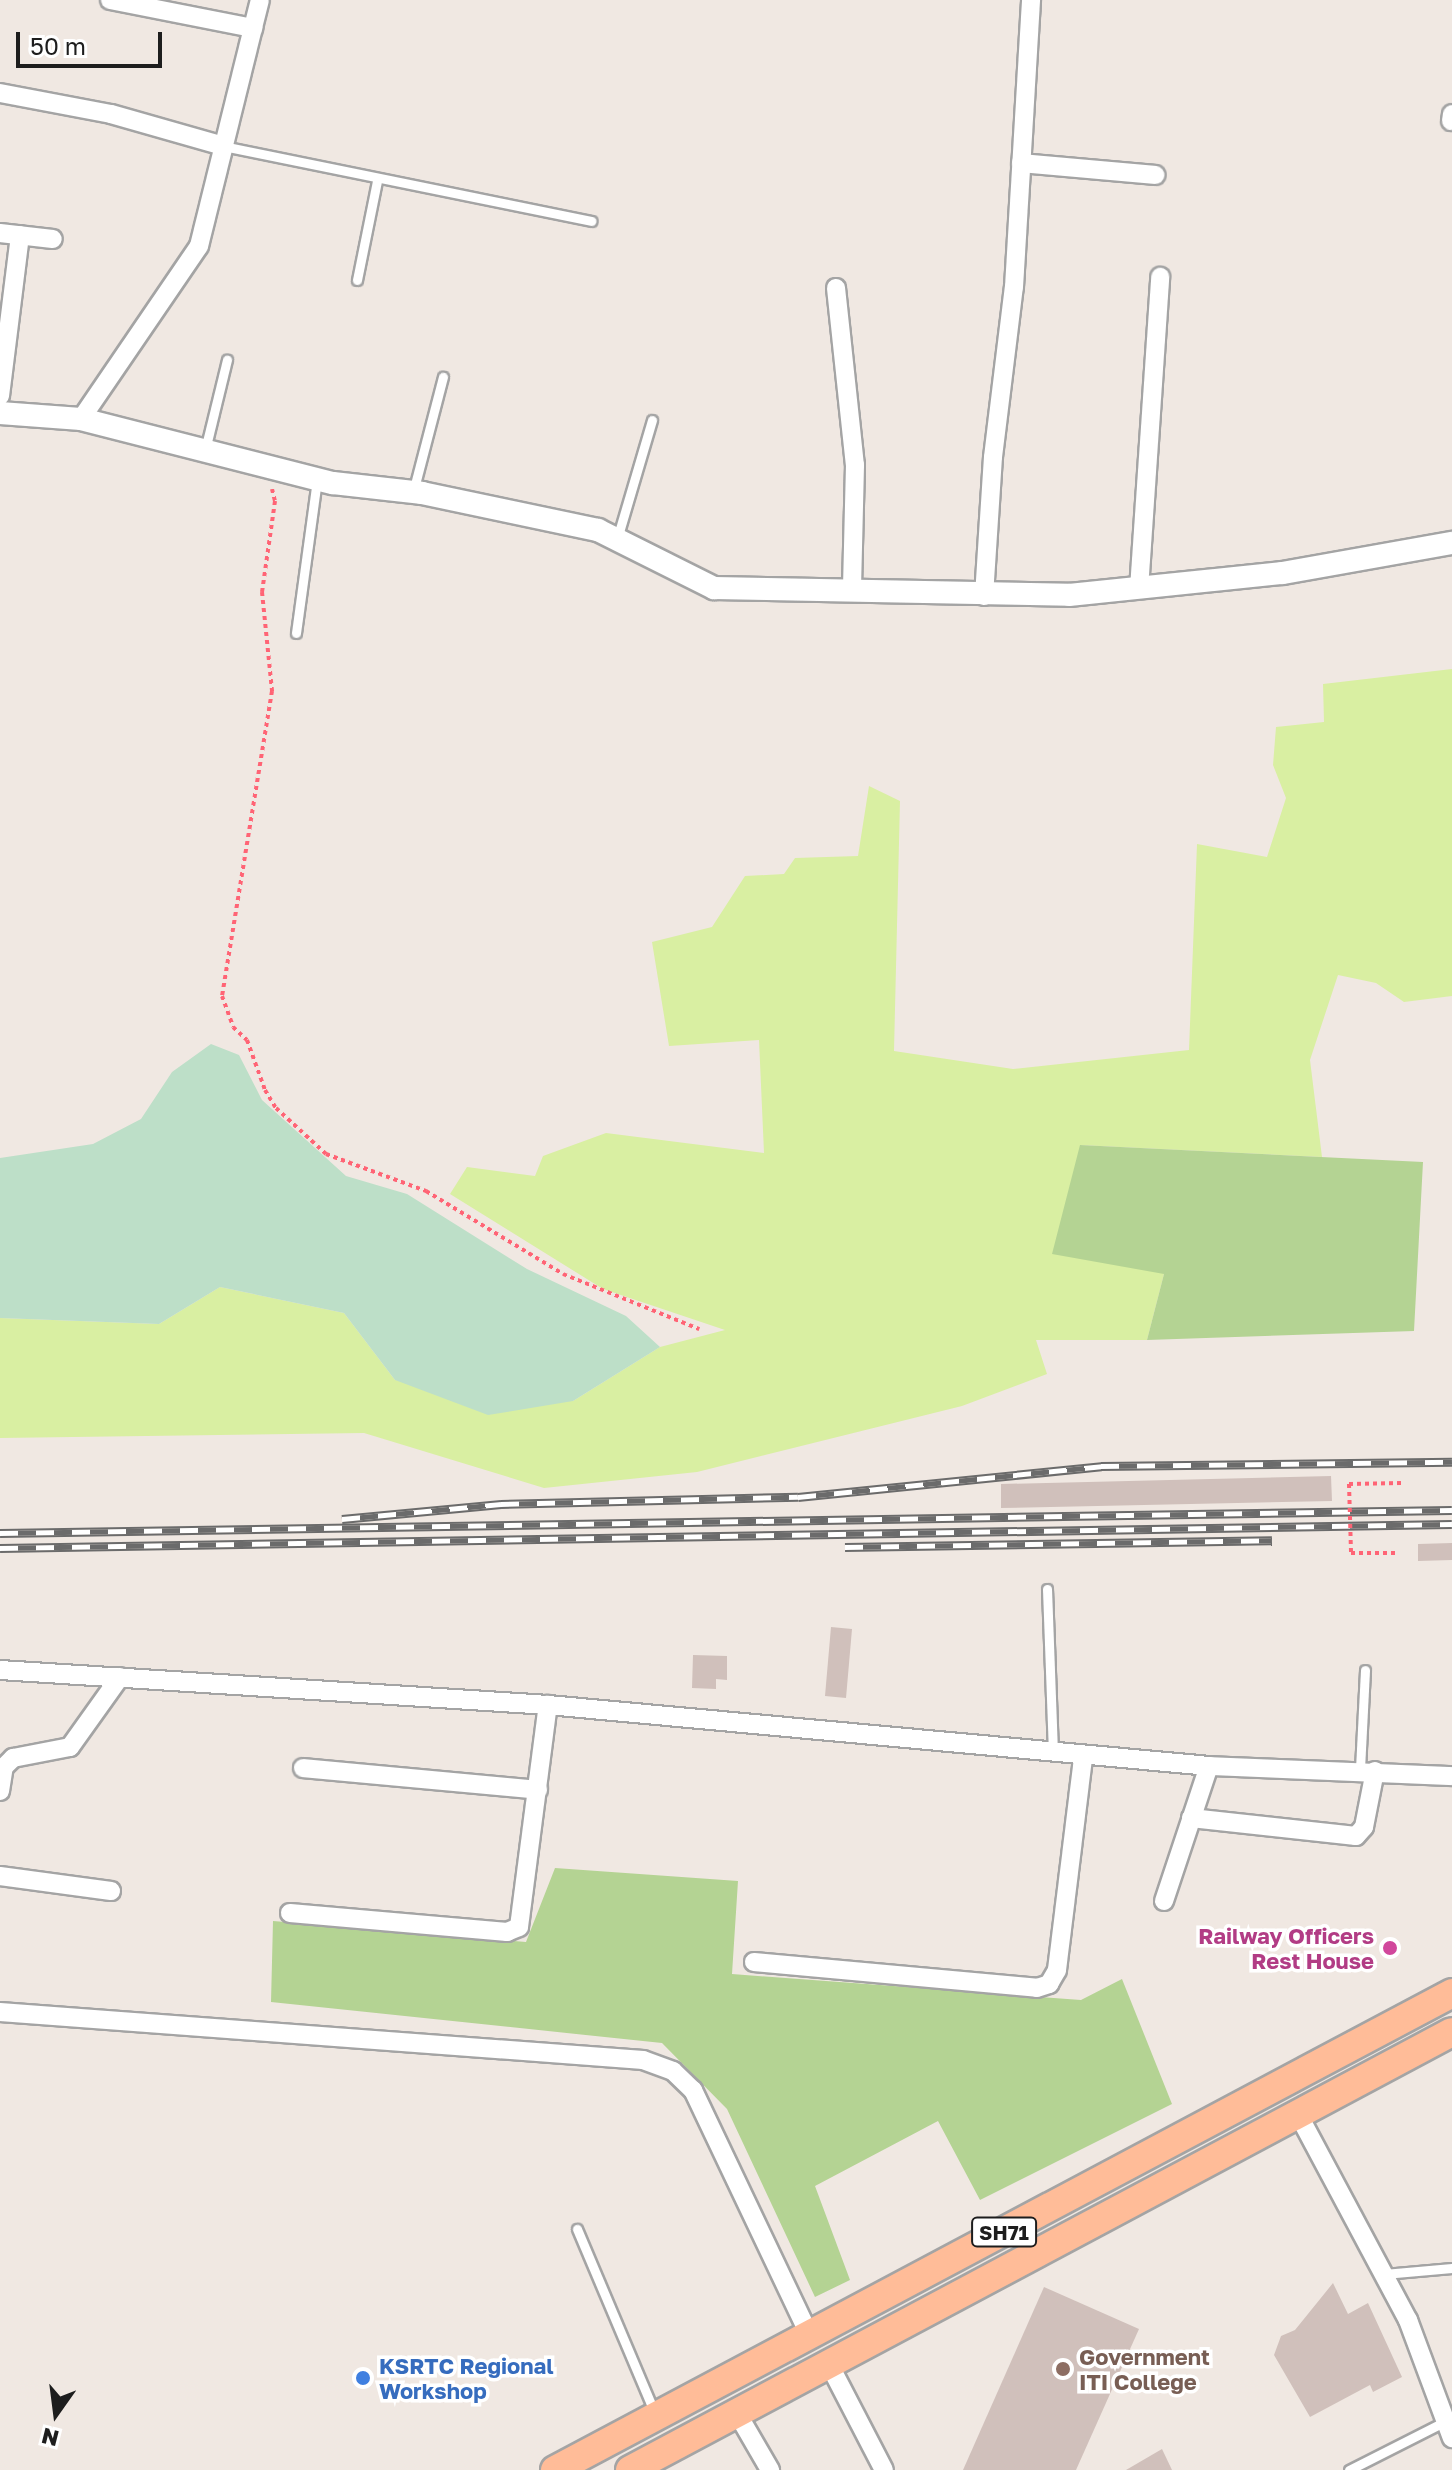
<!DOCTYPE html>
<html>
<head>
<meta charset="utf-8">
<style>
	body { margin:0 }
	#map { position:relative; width:1452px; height:2470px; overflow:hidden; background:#f0e8e2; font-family:"Golos Text",sans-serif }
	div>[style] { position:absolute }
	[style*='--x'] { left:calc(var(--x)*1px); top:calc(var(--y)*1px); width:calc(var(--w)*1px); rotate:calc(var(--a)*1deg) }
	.grass>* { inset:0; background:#d9efa2 }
	.forest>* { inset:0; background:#b4d393 }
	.wetland>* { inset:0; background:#bddfc8 }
	.building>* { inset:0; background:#d0c0bb }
	.path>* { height:4px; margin-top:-2px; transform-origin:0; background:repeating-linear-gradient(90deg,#ff6475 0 4px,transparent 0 8px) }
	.roads { filter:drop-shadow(2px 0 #a4a4a4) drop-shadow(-2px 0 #a4a4a4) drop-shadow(0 2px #a4a4a4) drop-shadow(0 -2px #a4a4a4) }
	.service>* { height:9px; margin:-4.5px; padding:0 4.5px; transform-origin:4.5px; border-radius:4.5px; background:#fff }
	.minor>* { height:18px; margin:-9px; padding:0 9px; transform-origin:9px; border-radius:9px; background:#fff }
	.tertiary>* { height:22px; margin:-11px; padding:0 11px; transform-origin:11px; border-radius:11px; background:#fff }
	.primary>* { height:28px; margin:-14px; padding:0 14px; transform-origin:14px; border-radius:14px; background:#ffbc98 }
	.rail>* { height:9px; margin-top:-4.5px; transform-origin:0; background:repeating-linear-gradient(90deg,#fff 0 18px,#6b6b6b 0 36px); box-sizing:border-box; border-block:2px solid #6b6b6b }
	.path-bridge>* { height:4px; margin-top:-2px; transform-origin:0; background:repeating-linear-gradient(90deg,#ff6475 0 4px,transparent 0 8px) }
	.dots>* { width:22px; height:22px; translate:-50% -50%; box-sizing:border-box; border:4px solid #fff; border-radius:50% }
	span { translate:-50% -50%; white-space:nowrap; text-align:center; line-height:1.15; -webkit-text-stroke:7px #fff; paint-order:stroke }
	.shield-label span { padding:2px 6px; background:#fff; border:2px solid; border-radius:6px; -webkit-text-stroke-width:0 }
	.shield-label { font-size:20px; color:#1d1d1d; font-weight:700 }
	.hotel-label { font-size:22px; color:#b23c85; font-weight:700 }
	.right { translate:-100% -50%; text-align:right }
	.education-label { font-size:22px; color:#785e54; font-weight:700 }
	.left { translate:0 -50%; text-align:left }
	.shop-label { font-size:22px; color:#366cbe; font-weight:700 }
	.north { position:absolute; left:16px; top:2374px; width:80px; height:80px; -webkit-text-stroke:6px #fff; paint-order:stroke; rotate:194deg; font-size:22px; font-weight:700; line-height:32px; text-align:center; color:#1d1d1d }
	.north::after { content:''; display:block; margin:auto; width:28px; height:36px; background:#1d1d1d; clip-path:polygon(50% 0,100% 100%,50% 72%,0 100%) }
	.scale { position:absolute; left:16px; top:32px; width:146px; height:36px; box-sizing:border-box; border:4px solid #1d1d1d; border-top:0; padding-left:10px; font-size:24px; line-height:28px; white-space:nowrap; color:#1d1d1d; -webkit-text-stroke:6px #fff; paint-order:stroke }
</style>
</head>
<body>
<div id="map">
	<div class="grass">
		<i style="clip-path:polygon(1452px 669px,1452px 996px,1404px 1002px,1376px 983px,1338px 975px,1310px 1060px,1322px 1157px,1080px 1145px,1164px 1274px,1147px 1340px,1036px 1340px,1047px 1374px,962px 1406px,697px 1472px,544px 1488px,364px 1433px,0 1438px,0 1318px,159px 1324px,220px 1287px,344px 1313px,395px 1380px,573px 1401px,660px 1347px,725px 1330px,603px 1289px,450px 1194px,467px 1167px,535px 1176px,543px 1156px,606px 1133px,764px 1153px,759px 1040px,669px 1046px,652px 942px,712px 927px,745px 876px,784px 874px,795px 858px,858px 856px,869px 786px,900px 801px,894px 1051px,1013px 1069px,1189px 1050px,1197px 844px,1267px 857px,1286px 798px,1273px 765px,1276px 727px,1324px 722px,1323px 684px)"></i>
	</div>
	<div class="forest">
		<i style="clip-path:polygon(1080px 1145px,1423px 1162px,1414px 1331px,1147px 1340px,1164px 1274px,1052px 1254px)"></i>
		<i style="clip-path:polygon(555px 1868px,738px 1881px,732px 1974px,1081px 2000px,1122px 1979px,1172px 2104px,980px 2200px,938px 2121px,815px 2186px,850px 2280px,815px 2297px,727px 2109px,662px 2043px,271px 2002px,273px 1921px,526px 1942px)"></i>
	</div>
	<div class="wetland">
		<i style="clip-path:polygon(211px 1044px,239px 1055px,262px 1100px,346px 1176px,407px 1194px,527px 1269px,626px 1316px,660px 1347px,573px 1401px,488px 1415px,395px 1380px,344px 1313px,220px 1287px,159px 1324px,0 1318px,0 1158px,93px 1144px,141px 1119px,172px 1072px)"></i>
	</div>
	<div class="building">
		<i style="clip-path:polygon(1331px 1476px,1332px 1501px,1001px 1508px,1001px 1484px)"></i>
		<i style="clip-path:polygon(1452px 1543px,1452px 1560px,1418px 1561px,1418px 1544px)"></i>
		<i style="clip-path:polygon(831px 1627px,852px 1629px,846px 1698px,825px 1696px)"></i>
		<i style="clip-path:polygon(693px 1655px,727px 1656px,727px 1680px,716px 1679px,716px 1689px,692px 1688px)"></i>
		<i style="clip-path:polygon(1333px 2283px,1348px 2314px,1368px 2303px,1402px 2377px,1373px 2392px,1370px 2385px,1310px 2417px,1274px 2355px,1281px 2336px,1295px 2330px)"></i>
		<i style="clip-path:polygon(1044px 2287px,1139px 2329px,1076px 2470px,963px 2470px)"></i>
		<i style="clip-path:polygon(1162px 2449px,1172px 2470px,1126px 2470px)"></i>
	</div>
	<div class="path">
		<i style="--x:272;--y:489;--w:12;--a:76"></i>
		<i style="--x:275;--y:501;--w:92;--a:98.1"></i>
		<i style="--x:262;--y:592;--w:100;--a:84.2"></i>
		<i style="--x:272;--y:691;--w:309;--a:99.3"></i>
		<i style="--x:222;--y:996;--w:33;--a:70"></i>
		<i style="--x:233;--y:1027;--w:19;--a:43"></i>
		<i style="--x:247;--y:1040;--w:53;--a:70.2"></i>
		<i style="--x:265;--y:1090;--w:21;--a:59"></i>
		<i style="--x:276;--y:1108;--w:68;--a:42.6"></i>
		<i style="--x:326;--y:1154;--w:107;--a:20.3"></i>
		<i style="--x:426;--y:1191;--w:160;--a:31.2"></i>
		<i style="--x:563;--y:1274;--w:147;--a:22"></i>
		<i style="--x:1349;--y:1484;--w:52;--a:-1.1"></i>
		<i style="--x:1351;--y:1553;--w:46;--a:0"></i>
	</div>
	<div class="roads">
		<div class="service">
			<i style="--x:223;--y:146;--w:376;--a:11.5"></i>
			<i style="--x:357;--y:280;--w:101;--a:-78.6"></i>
			<i style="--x:205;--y:450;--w:93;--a:-76.3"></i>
			<i style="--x:413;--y:492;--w:119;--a:-75.4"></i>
			<i style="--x:617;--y:539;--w:124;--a:-73.6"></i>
			<i style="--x:296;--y:633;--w:155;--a:-82.2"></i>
			<i style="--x:1047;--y:1589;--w:165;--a:87.9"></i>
			<i style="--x:1360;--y:1769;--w:99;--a:-87.1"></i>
			<i style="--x:577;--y:2229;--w:201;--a:67.1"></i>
			<i style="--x:1384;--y:2274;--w:68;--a:-5"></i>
			<i style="--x:1349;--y:2470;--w:109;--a:-26.8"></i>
		</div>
		<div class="minor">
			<i style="--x:110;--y:0;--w:146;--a:11.1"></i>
			<i style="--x:0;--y:93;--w:113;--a:10.7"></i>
			<i style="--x:111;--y:114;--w:116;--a:15.9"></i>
			<i style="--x:1451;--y:121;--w:7;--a:-82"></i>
			<i style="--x:1021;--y:163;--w:135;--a:5.1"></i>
			<i style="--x:0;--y:233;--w:53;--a:6.5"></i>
			<i style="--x:836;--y:288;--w:178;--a:83.9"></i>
			<i style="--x:855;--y:465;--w:123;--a:91.4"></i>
			<i style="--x:0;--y:396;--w:162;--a:-82.9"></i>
			<i style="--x:81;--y:419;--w:209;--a:-55.7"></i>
			<i style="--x:199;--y:246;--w:253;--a:-76.1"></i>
			<i style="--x:1139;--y:589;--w:313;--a:-86.1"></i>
			<i style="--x:984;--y:596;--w:139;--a:-86.3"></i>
			<i style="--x:993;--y:457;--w:171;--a:-83"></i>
			<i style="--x:1014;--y:287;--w:288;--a:-86.6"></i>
			<i style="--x:0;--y:1670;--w:549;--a:3.65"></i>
			<i style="--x:548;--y:1705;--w:664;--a:5.27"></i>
			<i style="--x:1209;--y:1766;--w:243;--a:2.4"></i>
			<i style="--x:303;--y:1768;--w:236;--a:5.3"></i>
			<i style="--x:0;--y:1791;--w:24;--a:-81"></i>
			<i style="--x:4;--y:1767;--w:13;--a:-45"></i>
			<i style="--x:13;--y:1758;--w:58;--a:-10.9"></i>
			<i style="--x:70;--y:1747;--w:86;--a:-54.5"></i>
			<i style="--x:1191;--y:1818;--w:166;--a:6.2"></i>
			<i style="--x:1356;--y:1836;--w:12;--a:-48"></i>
			<i style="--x:1364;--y:1827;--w:57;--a:-78.9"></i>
			<i style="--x:0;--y:1876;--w:112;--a:7.7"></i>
			<i style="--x:1164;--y:1901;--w:142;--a:-71.6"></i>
			<i style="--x:290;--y:1913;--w:218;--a:5"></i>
			<i style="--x:507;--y:1932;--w:13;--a:-23"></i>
			<i style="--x:519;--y:1927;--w:224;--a:-82.6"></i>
			<i style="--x:754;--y:1962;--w:284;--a:5.2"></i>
			<i style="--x:1037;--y:1988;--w:13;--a:-18"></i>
			<i style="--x:1049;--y:1984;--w:16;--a:-60"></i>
			<i style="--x:1057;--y:1970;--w:215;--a:-83"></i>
			<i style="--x:0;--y:2012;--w:645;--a:4.27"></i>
			<i style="--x:643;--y:2060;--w:32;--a:20"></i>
			<i style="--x:673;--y:2071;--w:28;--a:44"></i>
			<i style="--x:693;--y:2090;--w:272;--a:64.6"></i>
			<i style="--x:1298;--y:2114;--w:234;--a:61.9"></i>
			<i style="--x:1408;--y:2320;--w:126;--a:69.6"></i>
			<i style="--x:829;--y:2364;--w:119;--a:62.6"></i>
			<i style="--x:737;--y:2413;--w:66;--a:59.9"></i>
		</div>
		<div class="tertiary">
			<i style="--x:0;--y:413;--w:81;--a:4.2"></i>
			<i style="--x:81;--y:419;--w:260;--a:14.3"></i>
			<i style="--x:333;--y:483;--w:90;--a:6.4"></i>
			<i style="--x:422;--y:493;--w:180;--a:11.9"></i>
			<i style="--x:598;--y:530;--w:130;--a:26.6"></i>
			<i style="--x:714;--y:588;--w:355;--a:1.1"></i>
			<i style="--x:1069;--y:595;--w:215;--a:-5.9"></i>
			<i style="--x:1283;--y:573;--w:172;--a:-10.1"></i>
		</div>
		<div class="primary">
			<i style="--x:555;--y:2470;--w:1016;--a:-28"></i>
			<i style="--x:630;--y:2470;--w:931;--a:-28.05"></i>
		</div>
	</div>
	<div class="rail">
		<i style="--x:342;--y:1519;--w:160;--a:-5.4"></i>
		<i style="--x:501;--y:1504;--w:297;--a:-1.4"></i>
		<i style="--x:798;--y:1497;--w:305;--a:-5.8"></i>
		<i style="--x:1101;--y:1466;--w:351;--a:-0.7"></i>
		<i style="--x:0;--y:1533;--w:1452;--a:-0.91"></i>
		<i style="--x:845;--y:1547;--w:427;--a:-0.9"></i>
		<i style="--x:0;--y:1548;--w:1452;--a:-0.95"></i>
	</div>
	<div class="path-bridge">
		<i style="--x:1349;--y:1484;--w:69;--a:88.3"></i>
	</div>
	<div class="dots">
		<i style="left:1390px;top:1948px;background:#d1479c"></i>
		<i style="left:1063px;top:2369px;background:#8d6e63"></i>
		<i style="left:363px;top:2378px;background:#3f7fe0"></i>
	</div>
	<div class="shield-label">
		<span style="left:1004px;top:2232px">SH71</span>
	</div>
	<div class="hotel-label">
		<span class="right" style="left:1374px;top:1948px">Railway Officers<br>Rest House</span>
	</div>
	<div class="education-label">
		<span class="left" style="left:1079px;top:2369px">Government<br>ITI College</span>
	</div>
	<div class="shop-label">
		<span class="left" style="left:379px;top:2378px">KSRTC Regional<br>Workshop</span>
	</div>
	<div class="north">N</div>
	<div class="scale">50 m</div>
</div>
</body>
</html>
